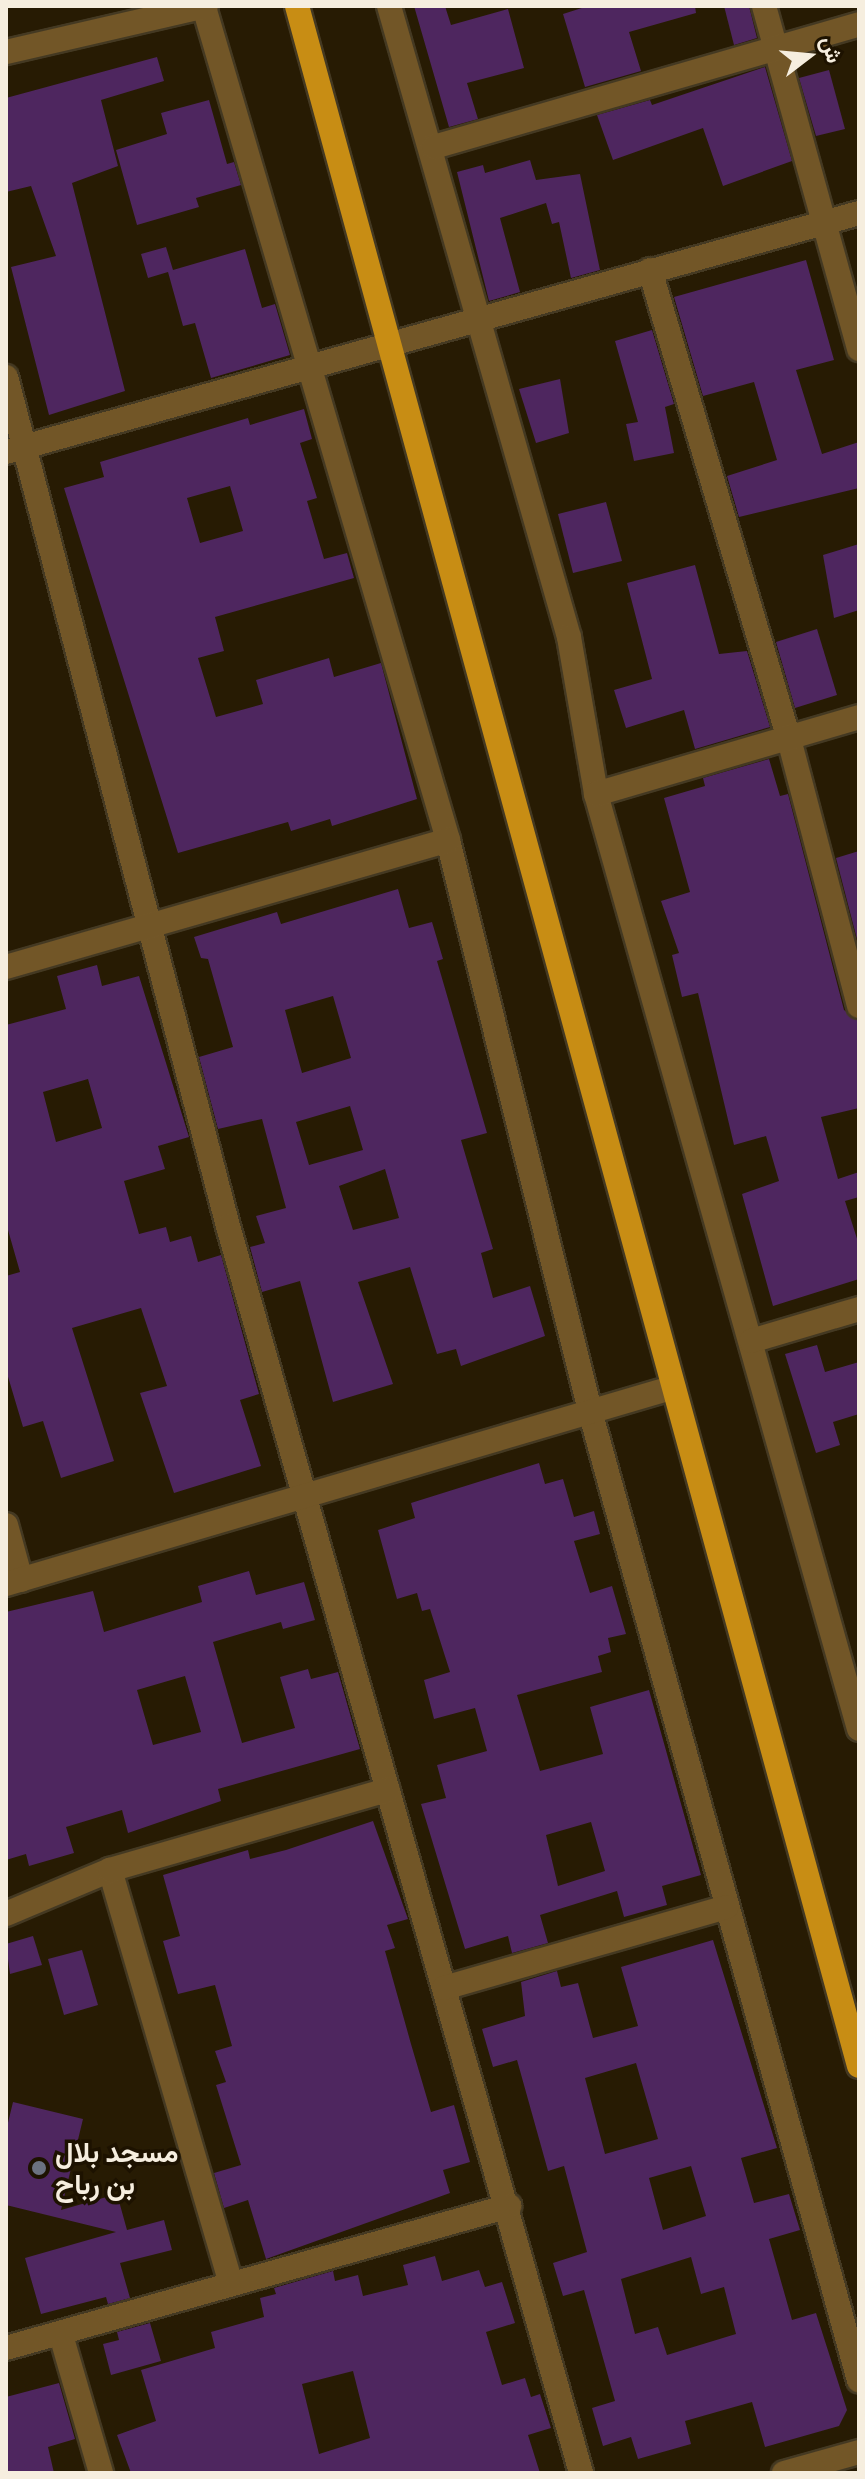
<!DOCTYPE html>
<html>
<head>
<meta charset="utf-8">
<style>
	body { margin:0 }
	#map { position:relative; width:865px; height:2479px; overflow:hidden; background:#271b03; font-family:"Titillium Web",Vazirmatn,sans-serif }
	div>[style] { position:absolute }
	[style*='--x'] { left:calc(var(--x)*1px); top:calc(var(--y)*1px); width:calc(var(--w)*1px); rotate:calc(var(--a)*1deg) }
	.building>* { inset:0; background:#4e265f }
	.roads { filter:drop-shadow(2px 0 #443922) drop-shadow(-2px 0 #443922) drop-shadow(0 2px #443922) drop-shadow(0 -2px #443922) }
	.street>* { height:24px; margin:-12px; padding:0 12px; transform-origin:12px; border-radius:12px; background:#725627 }
	.primary>* { height:24px; margin:-12px; padding:0 12px; transform-origin:12px; border-radius:12px; background:#c88d14 }
	.dots>* { width:22px; height:22px; translate:-50% -50%; box-sizing:border-box; border:4px solid #1d1200; border-radius:50% }
	span { translate:-50% -50%; white-space:nowrap; text-align:center; line-height:1.15; -webkit-text-stroke:7px #1d1200; paint-order:stroke }
	.poi-label { font-size:28px; color:#f6eedf; font-weight:700 }
	.left { translate:0 -50%; text-align:left }
	.frame { position:absolute; inset:0; border:8px solid #f6eedf; pointer-events:none }
	.north { position:absolute; left:769px; top:16px; width:80px; height:80px; -webkit-text-stroke:6px #1d1200; paint-order:stroke; rotate:74deg; font-size:22px; font-weight:700; line-height:32px; text-align:center; color:#f6eedf }
	.north::after { content:''; display:block; margin:auto; width:28px; height:36px; background:#f6eedf; clip-path:polygon(50% 0,100% 100%,50% 72%,0 100%) }
</style>
</head>
<body>
<div id="map">
	<div class="building">
		<i style="clip-path:polygon(414px 6px,445px 6px,451px 25px,508px 9px,524px 68px,467px 83px,478px 119px,449px 127px)"></i>
		<i style="clip-path:polygon(588px 6px,695px 6px,696px 13px,629px 32px,641px 71px,585px 87px,563px 14px)"></i>
		<i style="clip-path:polygon(724px 6px,749px 6px,757px 38px,734px 45px)"></i>
		<i style="clip-path:polygon(157px 57px,164px 81px,101px 100px,118px 166px,72px 183px,125px 391px,49px 415px,11px 267px,56px 256px,31px 186px,6px 192px,6px 98px)"></i>
		<i style="clip-path:polygon(765px 67px,792px 161px,723px 186px,703px 128px,613px 160px,597px 115px,650px 100px,652px 105px)"></i>
		<i style="clip-path:polygon(829px 70px,845px 129px,816px 136px,799px 78px)"></i>
		<i style="clip-path:polygon(209px 100px,227px 164px,234px 162px,241px 185px,196px 198px,199px 207px,137px 225px,116px 150px,167px 134px,161px 113px)"></i>
		<i style="clip-path:polygon(530px 160px,536px 180px,580px 174px,600px 270px,571px 278px,559px 222px,552px 224px,546px 203px,500px 218px,520px 292px,489px 301px,457px 172px,483px 165px,485px 173px)"></i>
		<i style="clip-path:polygon(166px 247px,173px 270px,245px 249px,262px 308px,275px 304px,290px 355px,211px 378px,195px 323px,183px 326px,168px 272px,148px 278px,141px 254px)"></i>
		<i style="clip-path:polygon(806px 260px,834px 360px,796px 370px,822px 454px,859px 442px,859px 488px,739px 517px,727px 476px,777px 460px,754px 382px,703px 396px,674px 297px)"></i>
		<i style="clip-path:polygon(652px 330px,674px 404px,665px 407px,674px 453px,634px 461px,626px 424px,638px 422px,615px 341px)"></i>
		<i style="clip-path:polygon(560px 379px,569px 433px,536px 443px,519px 389px)"></i>
		<i style="clip-path:polygon(evenodd,304px 409px,312px 439px,300px 443px,317px 498px,307px 501px,324px 559px,347px 553px,354px 578px,215px 617px,224px 651px,198px 658px,216px 717px,263px 704px,256px 680px,329px 658px,334px 677px,381px 663px,417px 799px,332px 826px,330px 819px,291px 831px,288px 822px,178px 853px,64px 488px,104px 477px,100px 462px,248px 418px,250px 425px,304px 409px,230px 486px,243px 531px,200px 543px,187px 498px,230px 486px)"></i>
		<i style="clip-path:polygon(606px 502px,622px 561px,573px 573px,558px 514px)"></i>
		<i style="clip-path:polygon(859px 544px,859px 610px,834px 618px,823px 555px)"></i>
		<i style="clip-path:polygon(695px 565px,719px 654px,747px 651px,770px 727px,695px 749px,684px 710px,626px 728px,614px 690px,652px 679px,627px 583px)"></i>
		<i style="clip-path:polygon(817px 629px,837px 695px,795px 708px,776px 642px)"></i>
		<i style="clip-path:polygon(769px 759px,780px 796px,788px 794px,844px 1010px,859px 1021px,859px 1108px,821px 1117px,838px 1179px,859px 1172px,859px 1197px,845px 1201px,859px 1245px,859px 1279px,773px 1306px,742px 1194px,779px 1181px,766px 1136px,734px 1145px,698px 993px,682px 997px,672px 955px,679px 953px,661px 901px,690px 892px,664px 798px,705px 786px,703px 778px)"></i>
		<i style="clip-path:polygon(859px 851px,859px 947px,836px 858px)"></i>
		<i style="clip-path:polygon(evenodd,398px 889px,409px 928px,432px 922px,443px 959px,437px 961px,487px 1133px,461px 1140px,493px 1249px,481px 1253px,493px 1298px,530px 1286px,545px 1336px,461px 1366px,456px 1349px,437px 1354px,410px 1267px,358px 1282px,393px 1384px,333px 1402px,300px 1281px,262px 1292px,250px 1247px,265px 1243px,256px 1216px,286px 1208px,262px 1119px,218px 1129px,199px 1057px,233px 1047px,208px 959px,201px 958px,194px 937px,277px 912px,281px 924px,398px 889px,333px 996px,351px 1058px,302px 1073px,285px 1010px,333px 996px,398px 889px,350px 1106px,363px 1150px,309px 1165px,296px 1122px,350px 1106px,398px 889px,385px 1169px,399px 1218px,353px 1230px,339px 1186px,385px 1169px)"></i>
		<i style="clip-path:polygon(evenodd,97px 965px,102px 986px,139px 976px,189px 1137px,158px 1146px,165px 1169px,124px 1181px,139px 1234px,166px 1227px,170px 1242px,191px 1236px,198px 1262px,221px 1255px,259px 1394px,240px 1400px,261px 1466px,174px 1493px,140px 1393px,167px 1386px,141px 1308px,72px 1328px,114px 1461px,61px 1478px,43px 1421px,23px 1427px,6px 1370px,6px 1276px,20px 1272px,6px 1223px,6px 1025px,66px 1009px,57px 976px,97px 965px,88px 1079px,102px 1128px,56px 1142px,43px 1092px,88px 1079px)"></i>
		<i style="clip-path:polygon(817px 1345px,825px 1372px,859px 1362px,859px 1414px,833px 1422px,840px 1445px,816px 1453px,785px 1354px)"></i>
		<i style="clip-path:polygon(evenodd,539px 1463px,545px 1484px,563px 1479px,574px 1517px,594px 1511px,600px 1534px,574px 1541px,590px 1593px,612px 1586px,626px 1634px,608px 1638px,611px 1652px,598px 1656px,602px 1672px,517px 1695px,540px 1771px,603px 1754px,590px 1707px,649px 1690px,701px 1875px,662px 1886px,667px 1905px,624px 1917px,617px 1891px,540px 1915px,548px 1943px,512px 1953px,508px 1936px,465px 1949px,421px 1804px,446px 1798px,437px 1765px,487px 1751px,475px 1708px,434px 1719px,424px 1680px,450px 1672px,430px 1609px,422px 1611px,417px 1593px,397px 1599px,378px 1530px,415px 1518px,411px 1503px,539px 1463px,591px 1822px,605px 1871px,558px 1886px,546px 1835px,591px 1822px)"></i>
		<i style="clip-path:polygon(evenodd,249px 1571px,256px 1595px,304px 1582px,315px 1620px,283px 1629px,281px 1622px,213px 1642px,242px 1743px,295px 1728px,280px 1677px,308px 1669px,311px 1679px,338px 1672px,360px 1749px,218px 1789px,221px 1801px,128px 1833px,122px 1810px,66px 1827px,74px 1853px,29px 1866px,26px 1854px,6px 1860px,6px 1612px,93px 1591px,104px 1632px,202px 1602px,198px 1586px,249px 1571px,185px 1676px,201px 1732px,153px 1745px,137px 1690px,185px 1676px)"></i>
		<i style="clip-path:polygon(373px 1821px,408px 1919px,387px 1925px,395px 1948px,385px 1951px,411px 2044px,431px 2112px,454px 2105px,470px 2162px,443px 2170px,450px 2193px,266px 2259px,248px 2200px,224px 2208px,214px 2173px,241px 2165px,216px 2085px,226px 2082px,215px 2051px,232px 2046px,215px 1985px,178px 1994px,163px 1941px,180px 1936px,163px 1875px,248px 1850px,250px 1859px,286px 1850px)"></i>
		<i style="clip-path:polygon(33px 1936px,42px 1965px,10px 1974px,6px 1944px)"></i>
		<i style="clip-path:polygon(evenodd,713px 1940px,777px 2148px,741px 2158px,754px 2203px,789px 2194px,800px 2230px,769px 2239px,792px 2320px,816px 2313px,847px 2410px,839px 2426px,765px 2447px,752px 2402px,685px 2421px,691px 2444px,638px 2459px,631px 2437px,603px 2446px,592px 2408px,615px 2401px,584px 2290px,563px 2296px,553px 2263px,587px 2252px,564px 2166px,548px 2171px,517px 2060px,493px 2067px,482px 2029px,525px 2016px,521px 1982px,557px 1971px,561px 1987px,578px 1983px,593px 2038px,638px 2026px,621px 1967px,713px 1940px,636px 2063px,658px 2139px,605px 2154px,585px 2078px,636px 2063px,713px 1940px,691px 2166px,706px 2216px,663px 2230px,649px 2178px,691px 2166px,713px 1940px,691px 2257px,701px 2294px,724px 2287px,736px 2334px,667px 2355px,658px 2327px,635px 2334px,621px 2279px,691px 2257px)"></i>
		<i style="clip-path:polygon(82px 1950px,98px 2005px,64px 2015px,48px 1959px)"></i>
		<i style="clip-path:polygon(13px 2102px,83px 2119px,61px 2210px,117px 2194px,127px 2230px,164px 2220px,172px 2250px,120px 2263px,130px 2298px,108px 2304px,106px 2297px,41px 2314px,25px 2258px,116px 2232px,6px 2205px,6px 2131px)"></i>
		<i style="clip-path:polygon(evenodd,435px 2256px,442px 2281px,479px 2270px,485px 2287px,502px 2282px,515px 2323px,486px 2332px,502px 2385px,525px 2378px,531px 2397px,540px 2394px,551px 2428px,528px 2435px,540px 2473px,131px 2473px,117px 2435px,156px 2421px,141px 2370px,215px 2348px,211px 2332px,264px 2317px,260px 2298px,276px 2294px,274px 2288px,333px 2271px,335px 2281px,358px 2275px,363px 2296px,408px 2285px,403px 2265px,435px 2256px,353px 2371px,370px 2438px,319px 2454px,302px 2384px,353px 2371px)"></i>
		<i style="clip-path:polygon(150px 2323px,161px 2361px,111px 2375px,103px 2344px,119px 2340px,117px 2332px)"></i>
		<i style="clip-path:polygon(59px 2383px,75px 2439px,48px 2447px,54px 2473px,6px 2473px,6px 2397px)"></i>
	</div>
	<div class="roads">
		<div class="street">
			<i style="--x:389;--y:6;--w:656;--a:74.08"></i>
			<i style="--x:569;--y:637;--w:159;--a:80.2"></i>
			<i style="--x:596;--y:794;--w:971;--a:74.29"></i>
			<i style="--x:764;--y:6;--w:356;--a:74.5"></i>
			<i style="--x:204;--y:7;--w:868;--a:73.67"></i>
			<i style="--x:448;--y:840;--w:588;--a:76.03"></i>
			<i style="--x:590;--y:1411;--w:1006;--a:74.49"></i>
			<i style="--x:6;--y:52;--w:205;--a:-13"></i>
			<i style="--x:434;--y:147;--w:442;--a:-16.1"></i>
			<i style="--x:650;--y:270;--w:489;--a:73.5"></i>
			<i style="--x:789;--y:739;--w:276;--a:75.3"></i>
			<i style="--x:6;--y:377;--w:878;--a:75.35"></i>
			<i style="--x:228;--y:1226;--w:1296;--a:74.19"></i>
			<i style="--x:6;--y:452;--w:886;--a:-15.65"></i>
			<i style="--x:596;--y:794;--w:274;--a:-16.3"></i>
			<i style="--x:6;--y:967;--w:460;--a:-16"></i>
			<i style="--x:751;--y:1341;--w:113;--a:-16.5"></i>
			<i style="--x:6;--y:1525;--w:57;--a:74.7"></i>
			<i style="--x:6;--y:1584;--w:696;--a:-16.43"></i>
			<i style="--x:110;--y:1870;--w:428;--a:73.7"></i>
			<i style="--x:6;--y:1914;--w:113;--a:-22.9"></i>
			<i style="--x:110;--y:1870;--w:289;--a:-16.1"></i>
			<i style="--x:444;--y:1988;--w:294;--a:-16"></i>
			<i style="--x:61;--y:2335;--w:144;--a:73.8"></i>
			<i style="--x:6;--y:2348;--w:523;--a:-15.76"></i>
			<i style="--x:784;--y:2473;--w:78;--a:-15.6"></i>
		</div>
		<div class="primary">
			<i style="--x:297;--y:6;--w:2135;--a:74.74"></i>
		</div>
	</div>
	<div class="dots">
		<i style="left:39px;top:2168px;background:#6b7280"></i>
	</div>
	<div class="poi-label">
		<span class="left" style="left:55px;top:2168px">مسجد بلال<br>بن رباح</span>
	</div>
	<div class="frame"></div>
	<div class="north">ش</div>
</div>
</body>
</html>
